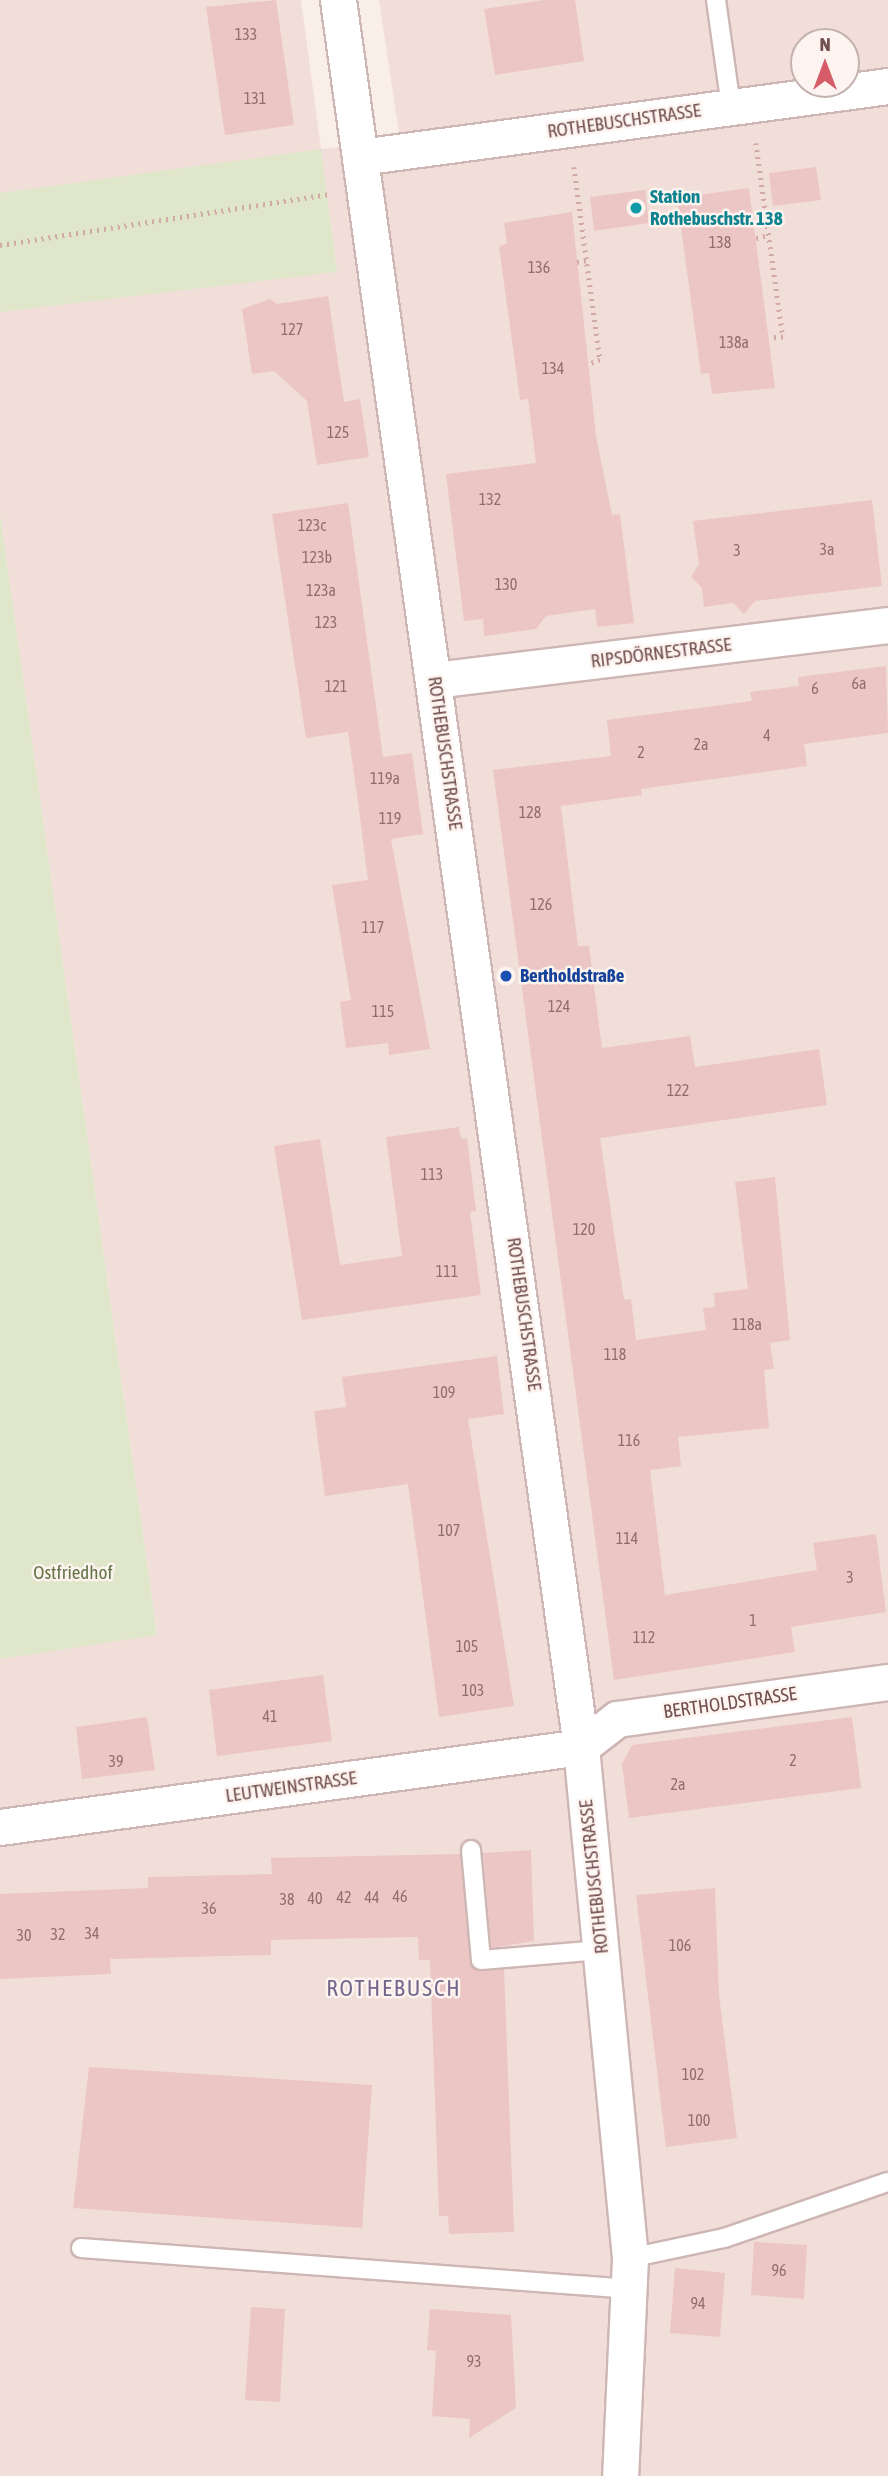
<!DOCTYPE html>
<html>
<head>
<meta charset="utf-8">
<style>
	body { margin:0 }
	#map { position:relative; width:888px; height:2476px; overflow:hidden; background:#faeee9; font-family:"Asap Condensed",sans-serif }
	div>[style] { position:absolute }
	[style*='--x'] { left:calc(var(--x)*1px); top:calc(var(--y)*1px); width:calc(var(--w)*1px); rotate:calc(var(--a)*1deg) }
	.residential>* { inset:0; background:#f1ded8 }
	.green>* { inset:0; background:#dfe6c9 }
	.building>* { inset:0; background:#ecc6c4 }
	.path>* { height:4.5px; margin-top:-2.25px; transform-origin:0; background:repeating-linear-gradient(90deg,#d1a9a7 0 2px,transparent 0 7px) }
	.roads { filter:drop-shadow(2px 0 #cdb6b3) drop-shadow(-2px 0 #cdb6b3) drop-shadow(0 2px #cdb6b3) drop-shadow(0 -2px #cdb6b3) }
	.lane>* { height:18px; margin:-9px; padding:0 9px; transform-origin:9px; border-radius:9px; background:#fff }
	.street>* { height:35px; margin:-17.5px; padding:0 17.5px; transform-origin:17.5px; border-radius:17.5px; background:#fff }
	.dots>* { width:19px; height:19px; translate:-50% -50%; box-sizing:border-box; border:4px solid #fdf3ef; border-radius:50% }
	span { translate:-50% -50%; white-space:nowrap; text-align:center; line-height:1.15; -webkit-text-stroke:5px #fdf3ef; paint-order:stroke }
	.number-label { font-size:16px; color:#906e6c }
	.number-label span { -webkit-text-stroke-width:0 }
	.street-label { font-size:19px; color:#72504f }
	.culture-label { font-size:19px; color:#0d838f; font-weight:700 }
	.left { translate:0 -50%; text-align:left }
	.transit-label { font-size:19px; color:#164399; font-weight:700 }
	.park-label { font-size:19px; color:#657649 }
	.quarter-label { font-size:23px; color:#74678d; letter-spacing:2px }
	.north { position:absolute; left:790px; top:28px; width:70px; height:70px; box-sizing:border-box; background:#fdf3ef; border:2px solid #c5b2af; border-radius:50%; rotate:0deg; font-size:19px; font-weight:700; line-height:28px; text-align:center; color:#72504f }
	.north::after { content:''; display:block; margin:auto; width:24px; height:32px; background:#d65c6a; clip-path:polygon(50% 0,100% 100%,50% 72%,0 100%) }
</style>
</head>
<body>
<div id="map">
	<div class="residential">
		<i style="clip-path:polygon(evenodd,0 0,301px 0,321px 149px,400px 140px,379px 0,888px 0,888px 2476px,0 2476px,0 1659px,157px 1634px,0 513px,0 312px,337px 271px,321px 150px,0 193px,0 0,804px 42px,846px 42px,846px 84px,804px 84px,804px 42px)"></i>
	</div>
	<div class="green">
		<i style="clip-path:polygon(321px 149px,337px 272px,0 312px,0 193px)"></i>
		<i style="clip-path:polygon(0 513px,157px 1635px,0 1659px)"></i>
	</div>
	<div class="building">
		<i style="clip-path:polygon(276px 0,294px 125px,225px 135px,206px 7px)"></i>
		<i style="clip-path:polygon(544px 0,575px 0,584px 61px,495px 75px,484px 9px)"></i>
		<i style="clip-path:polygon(816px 167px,821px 200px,773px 206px,769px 173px)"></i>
		<i style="clip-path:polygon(749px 188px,775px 388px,712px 394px,709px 373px,701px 374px,677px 198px)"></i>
		<i style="clip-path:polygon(645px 190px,649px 223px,594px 231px,590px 197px)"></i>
		<i style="clip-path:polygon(572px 212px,596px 436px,612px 515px,620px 514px,634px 623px,597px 627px,595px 609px,546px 616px,536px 629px,484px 636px,483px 619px,464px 621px,446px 474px,536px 463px,528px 399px,520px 400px,499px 246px,507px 244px,504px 223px)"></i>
		<i style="clip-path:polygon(328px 296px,344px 402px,360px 399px,369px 457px,317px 465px,307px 401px,274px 371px,252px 374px,242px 309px,270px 299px,277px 304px)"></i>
		<i style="clip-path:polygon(872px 500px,882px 586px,755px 601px,744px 614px,733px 603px,704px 607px,702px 588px,691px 577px,699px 564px,693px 521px)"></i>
		<i style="clip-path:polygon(348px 503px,383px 757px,412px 753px,423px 834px,391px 839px,430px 1049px,389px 1055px,388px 1043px,346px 1048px,340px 1002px,351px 1000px,332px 885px,368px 880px,358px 802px,348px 732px,306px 738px,272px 514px)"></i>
		<i style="clip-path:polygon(886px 666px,888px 733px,804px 744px,807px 766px,641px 789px,642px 795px,561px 806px,578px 946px,589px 946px,602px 1048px,690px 1036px,695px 1067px,819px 1049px,827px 1105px,600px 1138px,624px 1300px,631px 1299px,636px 1340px,706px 1330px,703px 1308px,715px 1307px,714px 1293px,748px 1289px,735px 1182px,775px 1177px,790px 1340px,770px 1343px,774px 1369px,764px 1370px,769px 1428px,678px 1437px,681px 1466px,650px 1470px,665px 1595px,817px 1570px,813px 1543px,876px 1534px,886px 1612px,791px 1627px,795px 1652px,614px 1680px,493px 770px,611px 756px,607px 720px,752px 701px,750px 692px,799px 686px,798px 677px)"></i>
		<i style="clip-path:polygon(459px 1127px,461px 1139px,467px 1138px,476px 1211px,470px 1212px,481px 1295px,302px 1320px,274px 1146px,320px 1139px,340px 1265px,402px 1256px,386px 1137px)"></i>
		<i style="clip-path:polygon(497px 1356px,504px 1414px,468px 1419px,514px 1706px,439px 1717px,408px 1484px,325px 1496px,314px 1411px,346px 1407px,342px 1377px)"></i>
		<i style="clip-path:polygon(323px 1675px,332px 1741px,217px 1756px,209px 1690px)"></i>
		<i style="clip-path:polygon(147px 1717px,155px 1770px,82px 1779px,76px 1727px)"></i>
		<i style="clip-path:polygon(852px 1717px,861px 1788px,629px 1818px,622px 1764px,632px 1745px)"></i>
		<i style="clip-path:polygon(531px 1850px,534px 1941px,491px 1948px,483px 1853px)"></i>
		<i style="clip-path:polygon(460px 1854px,471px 1966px,481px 1971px,504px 1969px,514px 2232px,449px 2234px,448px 2216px,439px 2216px,430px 1960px,419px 1960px,418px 1937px,271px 1940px,271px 1955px,110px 1959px,111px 1974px,0 1979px,0 1894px,148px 1888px,148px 1877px,272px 1874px,271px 1858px)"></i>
		<i style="clip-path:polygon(715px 1888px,719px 1995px,737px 2138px,666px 2147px,636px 1895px)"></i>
		<i style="clip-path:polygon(89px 2067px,372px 2085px,362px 2228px,73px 2208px)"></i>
		<i style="clip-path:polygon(754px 2242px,807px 2245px,804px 2299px,751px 2295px)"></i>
		<i style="clip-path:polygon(675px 2268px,725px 2273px,720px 2337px,670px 2333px)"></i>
		<i style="clip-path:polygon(251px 2307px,285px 2309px,280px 2402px,245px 2400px)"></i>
		<i style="clip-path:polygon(430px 2309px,511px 2315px,516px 2408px,469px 2438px,470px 2419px,432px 2416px,436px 2351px,427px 2350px)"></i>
	</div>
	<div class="path">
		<i style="--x:756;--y:143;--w:196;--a:82.1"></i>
		<i style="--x:783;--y:337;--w:13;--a:176"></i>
		<i style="--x:574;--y:167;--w:195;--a:82.3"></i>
		<i style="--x:600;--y:360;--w:12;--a:160"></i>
		<i style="--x:756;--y:238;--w:12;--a:-14"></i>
		<i style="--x:0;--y:245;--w:332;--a:-8.8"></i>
		<i style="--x:577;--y:262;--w:10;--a:-11"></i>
	</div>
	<div class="roads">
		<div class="lane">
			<i style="--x:716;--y:0;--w:108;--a:82"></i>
			<i style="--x:471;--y:1850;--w:110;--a:84.8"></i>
			<i style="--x:481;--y:1960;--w:120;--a:-4.8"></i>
			<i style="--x:81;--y:2248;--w:551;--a:4.27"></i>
			<i style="--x:630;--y:2258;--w:96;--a:-12"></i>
			<i style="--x:724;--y:2238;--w:173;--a:-18.9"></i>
		</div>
		<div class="street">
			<i style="--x:338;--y:0;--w:1764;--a:82.08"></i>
			<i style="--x:581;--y:1747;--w:513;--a:84.52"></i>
			<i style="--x:630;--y:2258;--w:218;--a:92.6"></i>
			<i style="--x:360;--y:157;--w:533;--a:-7.66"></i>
			<i style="--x:434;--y:680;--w:457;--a:-6.9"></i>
			<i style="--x:0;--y:1827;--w:586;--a:-7.84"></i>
			<i style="--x:581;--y:1747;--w:46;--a:-37.9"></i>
			<i style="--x:617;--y:1719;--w:274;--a:-7.8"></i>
		</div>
	</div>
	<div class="dots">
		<i style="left:636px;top:208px;background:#0f9aa8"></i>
		<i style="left:506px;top:976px;background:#1a4fb4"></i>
	</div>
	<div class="number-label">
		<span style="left:246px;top:34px">133</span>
		<span style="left:255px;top:98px">131</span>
		<span style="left:720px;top:242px">138</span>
		<span style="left:539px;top:267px">136</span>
		<span style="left:292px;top:329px">127</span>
		<span style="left:734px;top:342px">138a</span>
		<span style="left:553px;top:368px">134</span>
		<span style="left:338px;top:432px">125</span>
		<span style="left:490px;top:499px">132</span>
		<span style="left:312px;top:525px">123c</span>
		<span style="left:827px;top:549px">3a</span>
		<span style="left:737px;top:550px">3</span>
		<span style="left:317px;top:557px">123b</span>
		<span style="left:506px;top:584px">130</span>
		<span style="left:321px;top:590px">123a</span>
		<span style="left:326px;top:622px">123</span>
		<span style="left:859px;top:683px">6a</span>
		<span style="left:336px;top:686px">121</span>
		<span style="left:815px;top:688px">6</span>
		<span style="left:767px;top:735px">4</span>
		<span style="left:701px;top:744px">2a</span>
		<span style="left:641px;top:752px">2</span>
		<span style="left:385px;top:778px">119a</span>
		<span style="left:530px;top:812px">128</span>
		<span style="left:390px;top:818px">119</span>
		<span style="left:541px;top:904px">126</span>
		<span style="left:373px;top:927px">117</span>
		<span style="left:559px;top:1006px">124</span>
		<span style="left:383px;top:1011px">115</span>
		<span style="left:678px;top:1090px">122</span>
		<span style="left:432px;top:1174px">113</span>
		<span style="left:584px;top:1229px">120</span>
		<span style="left:447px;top:1271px">111</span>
		<span style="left:747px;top:1324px">118a</span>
		<span style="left:615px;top:1354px">118</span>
		<span style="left:444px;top:1392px">109</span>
		<span style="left:629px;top:1440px">116</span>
		<span style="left:449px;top:1530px">107</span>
		<span style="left:627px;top:1538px">114</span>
		<span style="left:850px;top:1577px">3</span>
		<span style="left:753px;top:1620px">1</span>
		<span style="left:644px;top:1637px">112</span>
		<span style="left:467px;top:1646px">105</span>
		<span style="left:473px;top:1690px">103</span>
		<span style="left:270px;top:1716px">41</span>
		<span style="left:793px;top:1760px">2</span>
		<span style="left:116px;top:1761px">39</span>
		<span style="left:678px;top:1784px">2a</span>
		<span style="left:400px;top:1896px">46</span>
		<span style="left:344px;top:1897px">42</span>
		<span style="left:372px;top:1897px">44</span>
		<span style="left:315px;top:1898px">40</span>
		<span style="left:287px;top:1899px">38</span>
		<span style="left:209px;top:1908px">36</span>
		<span style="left:92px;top:1933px">34</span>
		<span style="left:58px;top:1934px">32</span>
		<span style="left:24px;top:1935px">30</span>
		<span style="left:680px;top:1945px">106</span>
		<span style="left:693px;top:2074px">102</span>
		<span style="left:699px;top:2120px">100</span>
		<span style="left:779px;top:2270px">96</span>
		<span style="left:698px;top:2303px">94</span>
		<span style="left:474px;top:2361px">93</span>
	</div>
	<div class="street-label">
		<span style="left:624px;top:121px;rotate:-8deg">ROTHEBUSCHSTRASSE</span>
		<span style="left:661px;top:653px;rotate:-7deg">RIPSDÖRNESTRASSE</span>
		<span style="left:445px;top:753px;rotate:82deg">ROTHEBUSCHSTRASSE</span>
		<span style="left:524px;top:1314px;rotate:82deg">ROTHEBUSCHSTRASSE</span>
		<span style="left:730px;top:1703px;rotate:-8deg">BERTHOLDSTRASSE</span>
		<span style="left:291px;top:1787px;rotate:-8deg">LEUTWEINSTRASSE</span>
		<span style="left:594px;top:1877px;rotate:-96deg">ROTHEBUSCHSTRASSE</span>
	</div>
	<div class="culture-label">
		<span class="left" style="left:650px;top:208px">Station<br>Rothebuschstr. 138</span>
	</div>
	<div class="transit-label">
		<span class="left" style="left:520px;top:976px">Bertholdstraße</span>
	</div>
	<div class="park-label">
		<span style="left:73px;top:1573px">Ostfriedhof</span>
	</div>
	<div class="quarter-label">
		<span style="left:394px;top:1988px">ROTHEBUSCH</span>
	</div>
	<div class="north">N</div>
</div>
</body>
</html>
